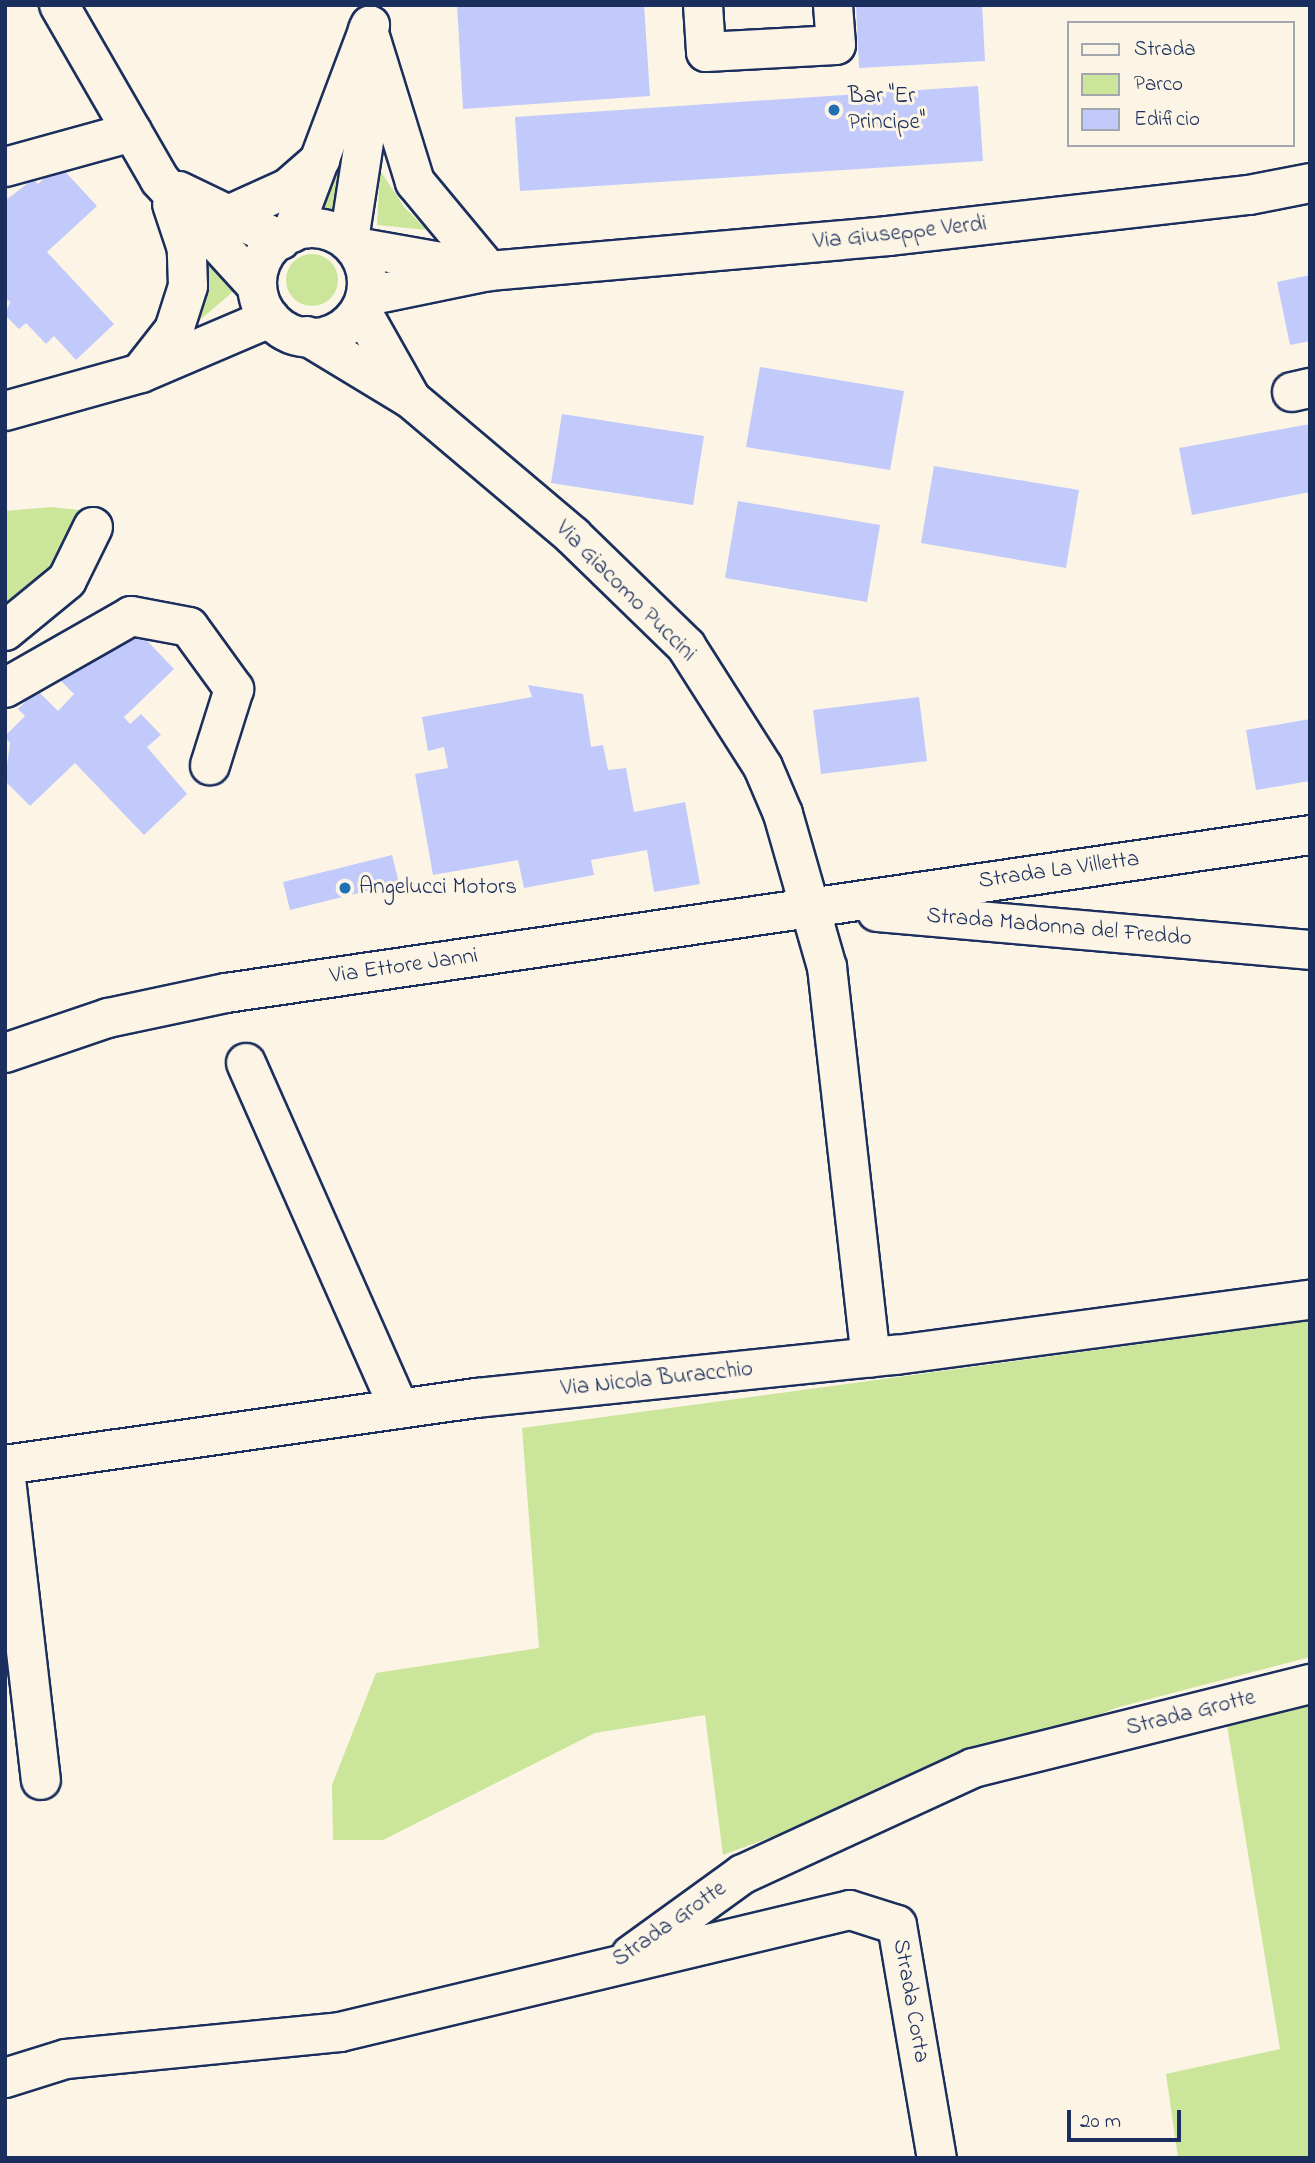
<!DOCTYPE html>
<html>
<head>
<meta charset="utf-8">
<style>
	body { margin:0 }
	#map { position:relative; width:1315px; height:2163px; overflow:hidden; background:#fcf5e5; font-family:"Indie Flower",sans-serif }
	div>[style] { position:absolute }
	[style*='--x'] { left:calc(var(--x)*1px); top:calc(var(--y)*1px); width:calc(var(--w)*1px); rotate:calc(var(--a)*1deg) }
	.green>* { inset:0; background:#cbe59b }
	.round { border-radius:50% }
	.building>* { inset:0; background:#c2cafc }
	.roads { filter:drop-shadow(2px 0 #1b2f5e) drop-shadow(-2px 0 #1b2f5e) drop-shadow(0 2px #1b2f5e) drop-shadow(0 -2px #1b2f5e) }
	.minor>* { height:38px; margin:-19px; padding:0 19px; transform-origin:19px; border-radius:19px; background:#fcf5e5 }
	.minor>.ring { margin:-19px; padding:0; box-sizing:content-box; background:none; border:38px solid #fcf5e5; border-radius:50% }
	.dots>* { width:19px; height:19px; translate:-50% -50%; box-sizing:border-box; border:4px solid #fcf5e5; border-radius:50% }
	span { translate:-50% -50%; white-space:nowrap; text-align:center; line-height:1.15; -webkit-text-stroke:6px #fcf5e5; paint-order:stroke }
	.poi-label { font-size:23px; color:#1b2f5e }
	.left { translate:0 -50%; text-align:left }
	.street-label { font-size:23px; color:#1b2f5e }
	.frame { position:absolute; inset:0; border:7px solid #1b2f5e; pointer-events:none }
	.legend { position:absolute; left:1067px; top:21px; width:228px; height:126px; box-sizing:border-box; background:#fcf5e5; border:2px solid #a2a6af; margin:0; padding:9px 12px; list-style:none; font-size:21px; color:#1b2f5e }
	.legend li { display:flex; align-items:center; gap:14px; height:35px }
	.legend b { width:35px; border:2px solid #a2a6af }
	.scale { position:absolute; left:1067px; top:2110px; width:114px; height:32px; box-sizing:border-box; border:4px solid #1b2f5e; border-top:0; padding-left:9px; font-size:21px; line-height:24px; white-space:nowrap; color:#1b2f5e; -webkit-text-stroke:5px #fcf5e5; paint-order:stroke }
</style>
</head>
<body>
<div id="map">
	<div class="green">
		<i style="clip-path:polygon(342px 144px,348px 146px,341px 220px,310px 219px)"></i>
		<i style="clip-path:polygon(380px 170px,404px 207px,427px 230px,377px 225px)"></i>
		<i class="round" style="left:286px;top:254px;width:52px;height:52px"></i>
		<i style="clip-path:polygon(209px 260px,236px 289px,193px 326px,206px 292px)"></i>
		<i style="clip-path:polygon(51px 507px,90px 511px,77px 548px,5px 628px,5px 511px)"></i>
		<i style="clip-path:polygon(1310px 1321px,1310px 1657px,1119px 1707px,723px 1855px,705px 1715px,595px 1733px,383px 1840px,333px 1840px,332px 1785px,376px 1673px,539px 1648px,522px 1428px)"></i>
		<i style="clip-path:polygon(1310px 1702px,1310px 2158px,1178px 2158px,1166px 2074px,1280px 2049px,1227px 1725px)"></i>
	</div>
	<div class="building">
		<i style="clip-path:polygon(457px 5px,644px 5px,650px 96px,463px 109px)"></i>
		<i style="clip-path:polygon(856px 5px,982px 5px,985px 61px,859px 68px)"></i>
		<i style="clip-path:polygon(978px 86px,983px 161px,520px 191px,515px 117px)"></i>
		<i style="clip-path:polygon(59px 165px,97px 206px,47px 252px,114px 324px,76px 360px,54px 336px,46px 344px,26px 323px,19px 329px,5px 315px,10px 302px,5px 297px,5px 201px,33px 179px,38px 184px)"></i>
		<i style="clip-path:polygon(1310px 275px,1310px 341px,1290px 345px,1277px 282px)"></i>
		<i style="clip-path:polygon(760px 367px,904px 391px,890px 470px,746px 447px)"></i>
		<i style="clip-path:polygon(562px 414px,704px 436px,693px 505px,551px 483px)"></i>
		<i style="clip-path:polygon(1310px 424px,1310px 492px,1192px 515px,1179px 448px)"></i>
		<i style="clip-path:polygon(934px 466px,1079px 490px,1066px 568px,921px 543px)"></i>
		<i style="clip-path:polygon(738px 501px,880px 525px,867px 602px,725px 578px)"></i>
		<i style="clip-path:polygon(135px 628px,174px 669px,124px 717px,130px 724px,141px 714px,161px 735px,147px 747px,187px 794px,144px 835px,75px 763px,30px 806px,5px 781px,10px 743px,5px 736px,25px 716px,18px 709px,37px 690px,58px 711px,74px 694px,54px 674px)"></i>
		<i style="clip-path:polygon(528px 685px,583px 694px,591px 747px,603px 745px,608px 770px,626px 768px,634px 812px,685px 802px,700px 884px,654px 892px,647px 850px,591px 860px,594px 875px,524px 888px,518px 860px,433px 875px,415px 774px,448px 768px,444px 747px,428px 751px,422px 717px,532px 697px)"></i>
		<i style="clip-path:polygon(919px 697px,927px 761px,821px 774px,813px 710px)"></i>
		<i style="clip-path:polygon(1310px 719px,1310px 781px,1256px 790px,1246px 730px)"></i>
		<i style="clip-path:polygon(392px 855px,399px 883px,290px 910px,283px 882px)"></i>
	</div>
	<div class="roads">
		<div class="minor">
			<i style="--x:59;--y:5;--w:202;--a:60"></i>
			<i style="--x:160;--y:180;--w:138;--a:47.6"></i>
			<i style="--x:703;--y:5;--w:47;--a:86.3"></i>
			<i style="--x:706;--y:52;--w:130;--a:-3.1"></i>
			<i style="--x:836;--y:45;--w:40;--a:-94.3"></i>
			<i style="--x:368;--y:30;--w:159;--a:72.8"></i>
			<i style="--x:415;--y:182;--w:116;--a:50.3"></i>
			<i style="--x:5;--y:167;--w:132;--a:-15.4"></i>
			<i style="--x:179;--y:191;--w:113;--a:25.7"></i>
			<i style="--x:226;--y:216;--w:68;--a:-24.3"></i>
			<i style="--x:288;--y:188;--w:43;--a:-41.2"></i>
			<i class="ring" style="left:257px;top:228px;width:72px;height:72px"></i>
			<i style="--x:292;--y:233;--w:222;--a:-69.4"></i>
			<i style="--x:349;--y:240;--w:105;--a:-81.3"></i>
			<i style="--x:365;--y:136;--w:64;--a:-88.2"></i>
			<i style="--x:356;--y:247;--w:116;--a:10"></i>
			<i style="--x:368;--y:296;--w:124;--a:-11.7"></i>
			<i style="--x:489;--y:271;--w:401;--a:-5"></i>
			<i style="--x:888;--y:236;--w:363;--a:-6.5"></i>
			<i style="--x:1249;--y:195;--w:62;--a:-11.1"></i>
			<i style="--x:361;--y:310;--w:100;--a:60.6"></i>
			<i style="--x:307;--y:336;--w:122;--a:31.2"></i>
			<i style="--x:411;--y:399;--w:212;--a:40.2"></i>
			<i style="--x:573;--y:536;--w:158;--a:44.2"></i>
			<i style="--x:686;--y:646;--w:143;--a:57.5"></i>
			<i style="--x:763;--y:767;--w:51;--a:66.9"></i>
			<i style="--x:783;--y:814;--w:159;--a:74"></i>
			<i style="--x:827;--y:967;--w:393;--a:83.6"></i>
			<i style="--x:141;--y:372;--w:53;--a:-51.8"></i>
			<i style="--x:174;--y:330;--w:46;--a:-72.3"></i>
			<i style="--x:188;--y:286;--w:37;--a:-92"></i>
			<i style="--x:187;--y:249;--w:47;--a:-108.4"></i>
			<i style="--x:1292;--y:392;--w:18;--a:-13"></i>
			<i style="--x:5;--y:411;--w:141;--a:-15.6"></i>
			<i style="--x:141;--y:373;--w:140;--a:-23.1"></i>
			<i style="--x:5;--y:631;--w:80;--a:-39.4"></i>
			<i style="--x:67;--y:580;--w:59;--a:-63.9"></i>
			<i style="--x:5;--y:688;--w:145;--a:-29.7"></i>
			<i style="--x:131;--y:616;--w:59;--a:10.7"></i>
			<i style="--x:189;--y:627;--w:77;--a:54"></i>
			<i style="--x:234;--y:689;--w:80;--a:107.5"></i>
			<i style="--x:877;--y:912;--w:435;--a:5"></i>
			<i style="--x:5;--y:1053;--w:109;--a:-18.8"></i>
			<i style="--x:108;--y:1018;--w:121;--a:-12"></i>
			<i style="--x:226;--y:993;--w:1095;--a:-8.29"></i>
			<i style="--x:246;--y:1063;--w:378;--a:66.1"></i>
			<i style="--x:5;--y:1465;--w:477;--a:-8.1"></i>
			<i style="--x:477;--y:1398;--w:421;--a:-5.9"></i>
			<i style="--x:896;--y:1355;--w:418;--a:-7.6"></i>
			<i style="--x:5;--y:1470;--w:312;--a:83.4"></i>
			<i style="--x:631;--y:1955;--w:138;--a:-35.9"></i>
			<i style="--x:743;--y:1874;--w:253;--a:-24.7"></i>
			<i style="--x:973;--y:1768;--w:347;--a:-14"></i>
			<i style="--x:5;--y:2078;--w:64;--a:-17.3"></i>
			<i style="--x:66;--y:2059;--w:275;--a:-5.6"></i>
			<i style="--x:340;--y:2032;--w:524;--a:-13.45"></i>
			<i style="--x:850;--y:1910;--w:49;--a:17.7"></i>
			<i style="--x:897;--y:1925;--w:236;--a:80.3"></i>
		</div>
	</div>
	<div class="dots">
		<i style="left:834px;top:110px;background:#1f6fb2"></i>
		<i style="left:345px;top:888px;background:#1f6fb2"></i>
	</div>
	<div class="poi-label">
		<span class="left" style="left:848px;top:110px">Bar "Er<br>Principe"</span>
		<span class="left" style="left:359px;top:888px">Angelucci Motors</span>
	</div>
	<div class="street-label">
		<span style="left:900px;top:234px;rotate:-6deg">Via Giuseppe Verdi</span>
		<span style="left:625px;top:592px;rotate:45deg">Via Giacomo Puccini</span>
		<span style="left:1059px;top:871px;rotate:-8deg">Strada La Villetta</span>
		<span style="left:1059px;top:928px;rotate:5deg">Strada Madonna del Freddo</span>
		<span style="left:404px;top:967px;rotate:-8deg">Via Ettore Janni</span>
		<span style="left:657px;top:1380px;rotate:-6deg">Via Nicola Buracchio</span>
		<span style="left:1191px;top:1714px;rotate:-14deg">Strada Grotte</span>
		<span style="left:670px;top:1925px;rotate:-35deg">Strada Grotte</span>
		<span style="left:910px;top:2001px;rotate:80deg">Strada Corta</span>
	</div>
	<div class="frame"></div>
	<ul class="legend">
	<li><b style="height:9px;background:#fcf5e5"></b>Strada</li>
	<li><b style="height:19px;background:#cbe59b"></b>Parco</li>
	<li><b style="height:19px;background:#c2cafc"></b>Edificio</li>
	</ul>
	<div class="scale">20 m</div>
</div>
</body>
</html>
